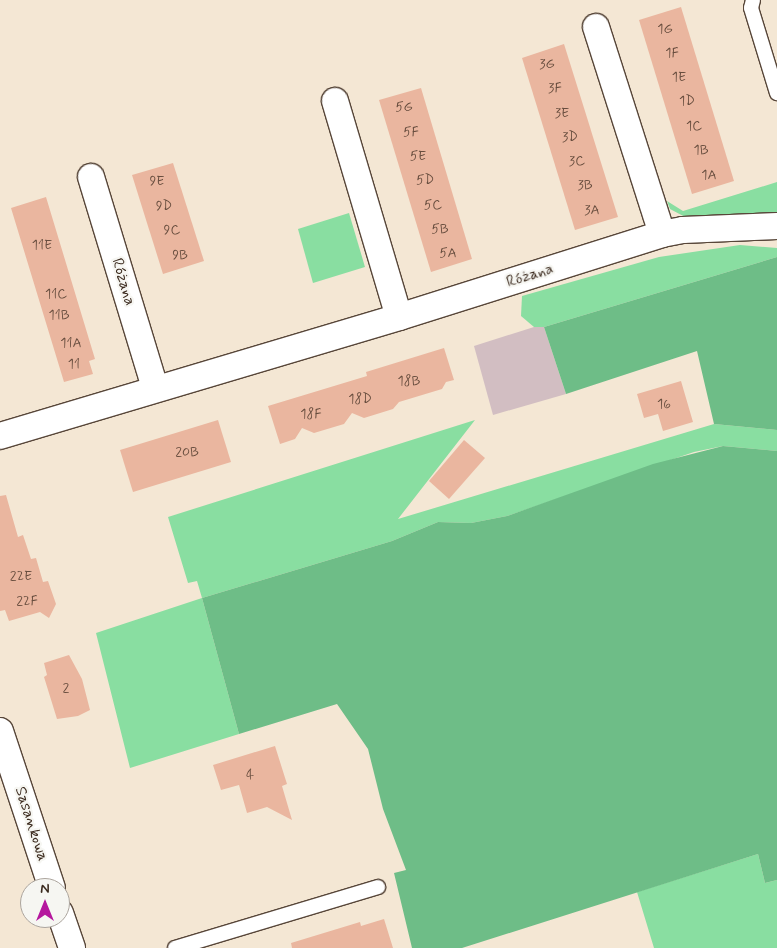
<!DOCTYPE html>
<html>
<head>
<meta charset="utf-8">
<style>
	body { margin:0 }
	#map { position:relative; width:777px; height:948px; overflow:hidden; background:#f4e7d4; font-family:Mynerve,sans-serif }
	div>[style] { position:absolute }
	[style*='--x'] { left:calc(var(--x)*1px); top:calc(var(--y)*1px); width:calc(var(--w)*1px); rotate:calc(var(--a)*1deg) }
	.industrial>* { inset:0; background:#d2bec2 }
	.green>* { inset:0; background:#89dea1 }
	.forest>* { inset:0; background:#6ebd87 }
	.building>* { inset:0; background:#eab69f }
	.roads { filter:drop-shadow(1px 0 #574639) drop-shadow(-1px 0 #574639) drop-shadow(0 1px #574639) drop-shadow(0 -1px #574639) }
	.service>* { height:14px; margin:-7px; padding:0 7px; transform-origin:7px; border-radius:7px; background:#fff }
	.minor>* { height:26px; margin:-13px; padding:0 13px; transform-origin:13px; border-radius:13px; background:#fff }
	span { translate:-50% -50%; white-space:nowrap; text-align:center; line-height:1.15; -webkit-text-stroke:4.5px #f6f6f2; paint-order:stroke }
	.number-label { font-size:14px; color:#674d3e }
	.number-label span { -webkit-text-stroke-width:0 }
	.street-label { font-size:16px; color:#3b2a1e }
	.north { position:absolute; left:20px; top:878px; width:50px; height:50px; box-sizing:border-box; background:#f6f6f2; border:1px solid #aba49d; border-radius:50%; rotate:0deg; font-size:14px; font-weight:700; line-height:20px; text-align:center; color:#3b2a1e }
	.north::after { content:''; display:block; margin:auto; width:18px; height:22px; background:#b5179e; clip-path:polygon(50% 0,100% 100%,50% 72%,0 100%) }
</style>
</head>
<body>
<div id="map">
	<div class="industrial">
		<i style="clip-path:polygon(534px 327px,544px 327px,566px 394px,493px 415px,474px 346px)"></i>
	</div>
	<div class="green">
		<i style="clip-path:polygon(777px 182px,777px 218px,689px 219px,670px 209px,667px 201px,683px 211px)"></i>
		<i style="clip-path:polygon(349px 213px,365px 267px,313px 283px,298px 229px)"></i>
		<i style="clip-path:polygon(740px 245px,777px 248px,777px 257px,544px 327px,534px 327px,521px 316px,522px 296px,659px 257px)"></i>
		<i style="clip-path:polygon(475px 420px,398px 519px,714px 424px,777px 430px,777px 451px,723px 446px,694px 452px,507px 516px,471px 523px,438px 522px,392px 541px,202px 598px,239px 734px,130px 768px,96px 633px,202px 598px,197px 581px,188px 583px,168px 517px)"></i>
		<i style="clip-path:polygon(758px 854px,765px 883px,777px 880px,777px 948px,654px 948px,637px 892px)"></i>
	</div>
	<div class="forest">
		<i style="clip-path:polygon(777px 257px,777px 430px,714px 424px,697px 351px,566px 394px,544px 327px)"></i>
		<i style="clip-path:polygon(723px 446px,777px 451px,777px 880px,765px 883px,758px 854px,462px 948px,412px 948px,394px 873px,406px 870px,383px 809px,368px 749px,337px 704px,239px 734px,202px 598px,392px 541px,438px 522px,471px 523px,507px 516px,653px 464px)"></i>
	</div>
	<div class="building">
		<i style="clip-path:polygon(681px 7px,734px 181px,692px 194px,639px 20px)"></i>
		<i style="clip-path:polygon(564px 44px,618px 217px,575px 230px,522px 58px)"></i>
		<i style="clip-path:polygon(421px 88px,472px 259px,431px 272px,379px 100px)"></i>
		<i style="clip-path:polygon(173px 163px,204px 261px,163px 274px,132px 175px)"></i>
		<i style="clip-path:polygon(46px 197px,95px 359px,89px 361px,93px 374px,64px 382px,11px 208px)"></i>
		<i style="clip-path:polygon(444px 348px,454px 380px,446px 382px,442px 389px,399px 402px,393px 409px,364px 418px,352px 413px,344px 424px,314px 433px,302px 428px,295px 439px,280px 444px,268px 406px,367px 376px,366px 372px)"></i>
		<i style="clip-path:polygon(681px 381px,693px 422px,663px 431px,658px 414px,644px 418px,637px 394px)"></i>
		<i style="clip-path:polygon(218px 420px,231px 462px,133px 492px,120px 450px)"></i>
		<i style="clip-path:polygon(464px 440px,485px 458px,449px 499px,429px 481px)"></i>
		<i style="clip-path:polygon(6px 495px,18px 537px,23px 535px,31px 559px,36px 558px,43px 582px,48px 581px,56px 604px,49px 618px,40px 612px,9px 621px,5px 610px,0 611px,0 496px)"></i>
		<i style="clip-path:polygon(69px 655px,82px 679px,90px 710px,78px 716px,57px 719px,44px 677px,47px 675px,44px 663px)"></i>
		<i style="clip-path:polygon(275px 746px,287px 784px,282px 786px,292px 820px,267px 807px,247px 813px,239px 785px,221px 790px,213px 765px)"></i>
		<i style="clip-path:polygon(384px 919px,393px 948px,292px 948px,291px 943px,360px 922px,361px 926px)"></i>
	</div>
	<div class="roads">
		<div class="service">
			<i style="--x:753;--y:0;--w:8;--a:104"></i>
			<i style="--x:751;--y:8;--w:89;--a:73"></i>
			<i style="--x:175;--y:948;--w:212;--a:-16.7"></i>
		</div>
		<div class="minor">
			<i style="--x:596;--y:27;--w:217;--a:72.3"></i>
			<i style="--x:335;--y:101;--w:225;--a:73.5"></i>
			<i style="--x:91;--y:177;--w:220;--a:73.1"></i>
			<i style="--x:0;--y:436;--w:416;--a:-16.6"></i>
			<i style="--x:399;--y:317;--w:276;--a:-17.5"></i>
			<i style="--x:662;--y:234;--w:21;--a:-11"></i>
			<i style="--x:683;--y:230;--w:94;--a:-2.4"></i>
			<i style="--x:0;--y:731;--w:165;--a:71.7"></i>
			<i style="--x:60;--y:913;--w:37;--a:71"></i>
		</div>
	</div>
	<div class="number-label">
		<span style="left:665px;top:29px">1G</span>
		<span style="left:672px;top:53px">1F</span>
		<span style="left:547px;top:64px">3G</span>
		<span style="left:679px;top:77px">1E</span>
		<span style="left:555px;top:88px">3F</span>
		<span style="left:687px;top:101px">1D</span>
		<span style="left:404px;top:107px">5G</span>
		<span style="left:562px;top:113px">3E</span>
		<span style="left:694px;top:126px">1C</span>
		<span style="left:411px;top:132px">5F</span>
		<span style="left:570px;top:137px">3D</span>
		<span style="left:701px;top:150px">1B</span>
		<span style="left:418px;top:156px">5E</span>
		<span style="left:577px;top:161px">3C</span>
		<span style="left:709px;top:175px">1A</span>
		<span style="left:425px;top:180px">5D</span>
		<span style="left:157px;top:181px">9E</span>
		<span style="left:585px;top:185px">3B</span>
		<span style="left:433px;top:205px">5C</span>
		<span style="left:164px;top:206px">9D</span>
		<span style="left:592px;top:210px">3A</span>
		<span style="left:440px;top:229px">5B</span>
		<span style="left:172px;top:230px">9C</span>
		<span style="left:42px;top:245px">11E</span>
		<span style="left:448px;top:253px">5A</span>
		<span style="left:180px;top:255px">9B</span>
		<span style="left:56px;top:294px">11C</span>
		<span style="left:59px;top:315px">11B</span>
		<span style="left:71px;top:343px">11A</span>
		<span style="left:74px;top:364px">11</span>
		<span style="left:409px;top:381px">18B</span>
		<span style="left:360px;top:399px">18D</span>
		<span style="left:664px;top:404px">16</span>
		<span style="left:311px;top:414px">18F</span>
		<span style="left:187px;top:452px">20B</span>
		<span style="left:21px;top:576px">22E</span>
		<span style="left:27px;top:601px">22F</span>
		<span style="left:66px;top:688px">2</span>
		<span style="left:250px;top:775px">4</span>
	</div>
	<div class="street-label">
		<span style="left:530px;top:276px;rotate:-17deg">Różana</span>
		<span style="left:123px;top:282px;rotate:73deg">Różana</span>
		<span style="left:31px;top:824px;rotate:72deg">Sasankowa</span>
	</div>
	<div class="north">N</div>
</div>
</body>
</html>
